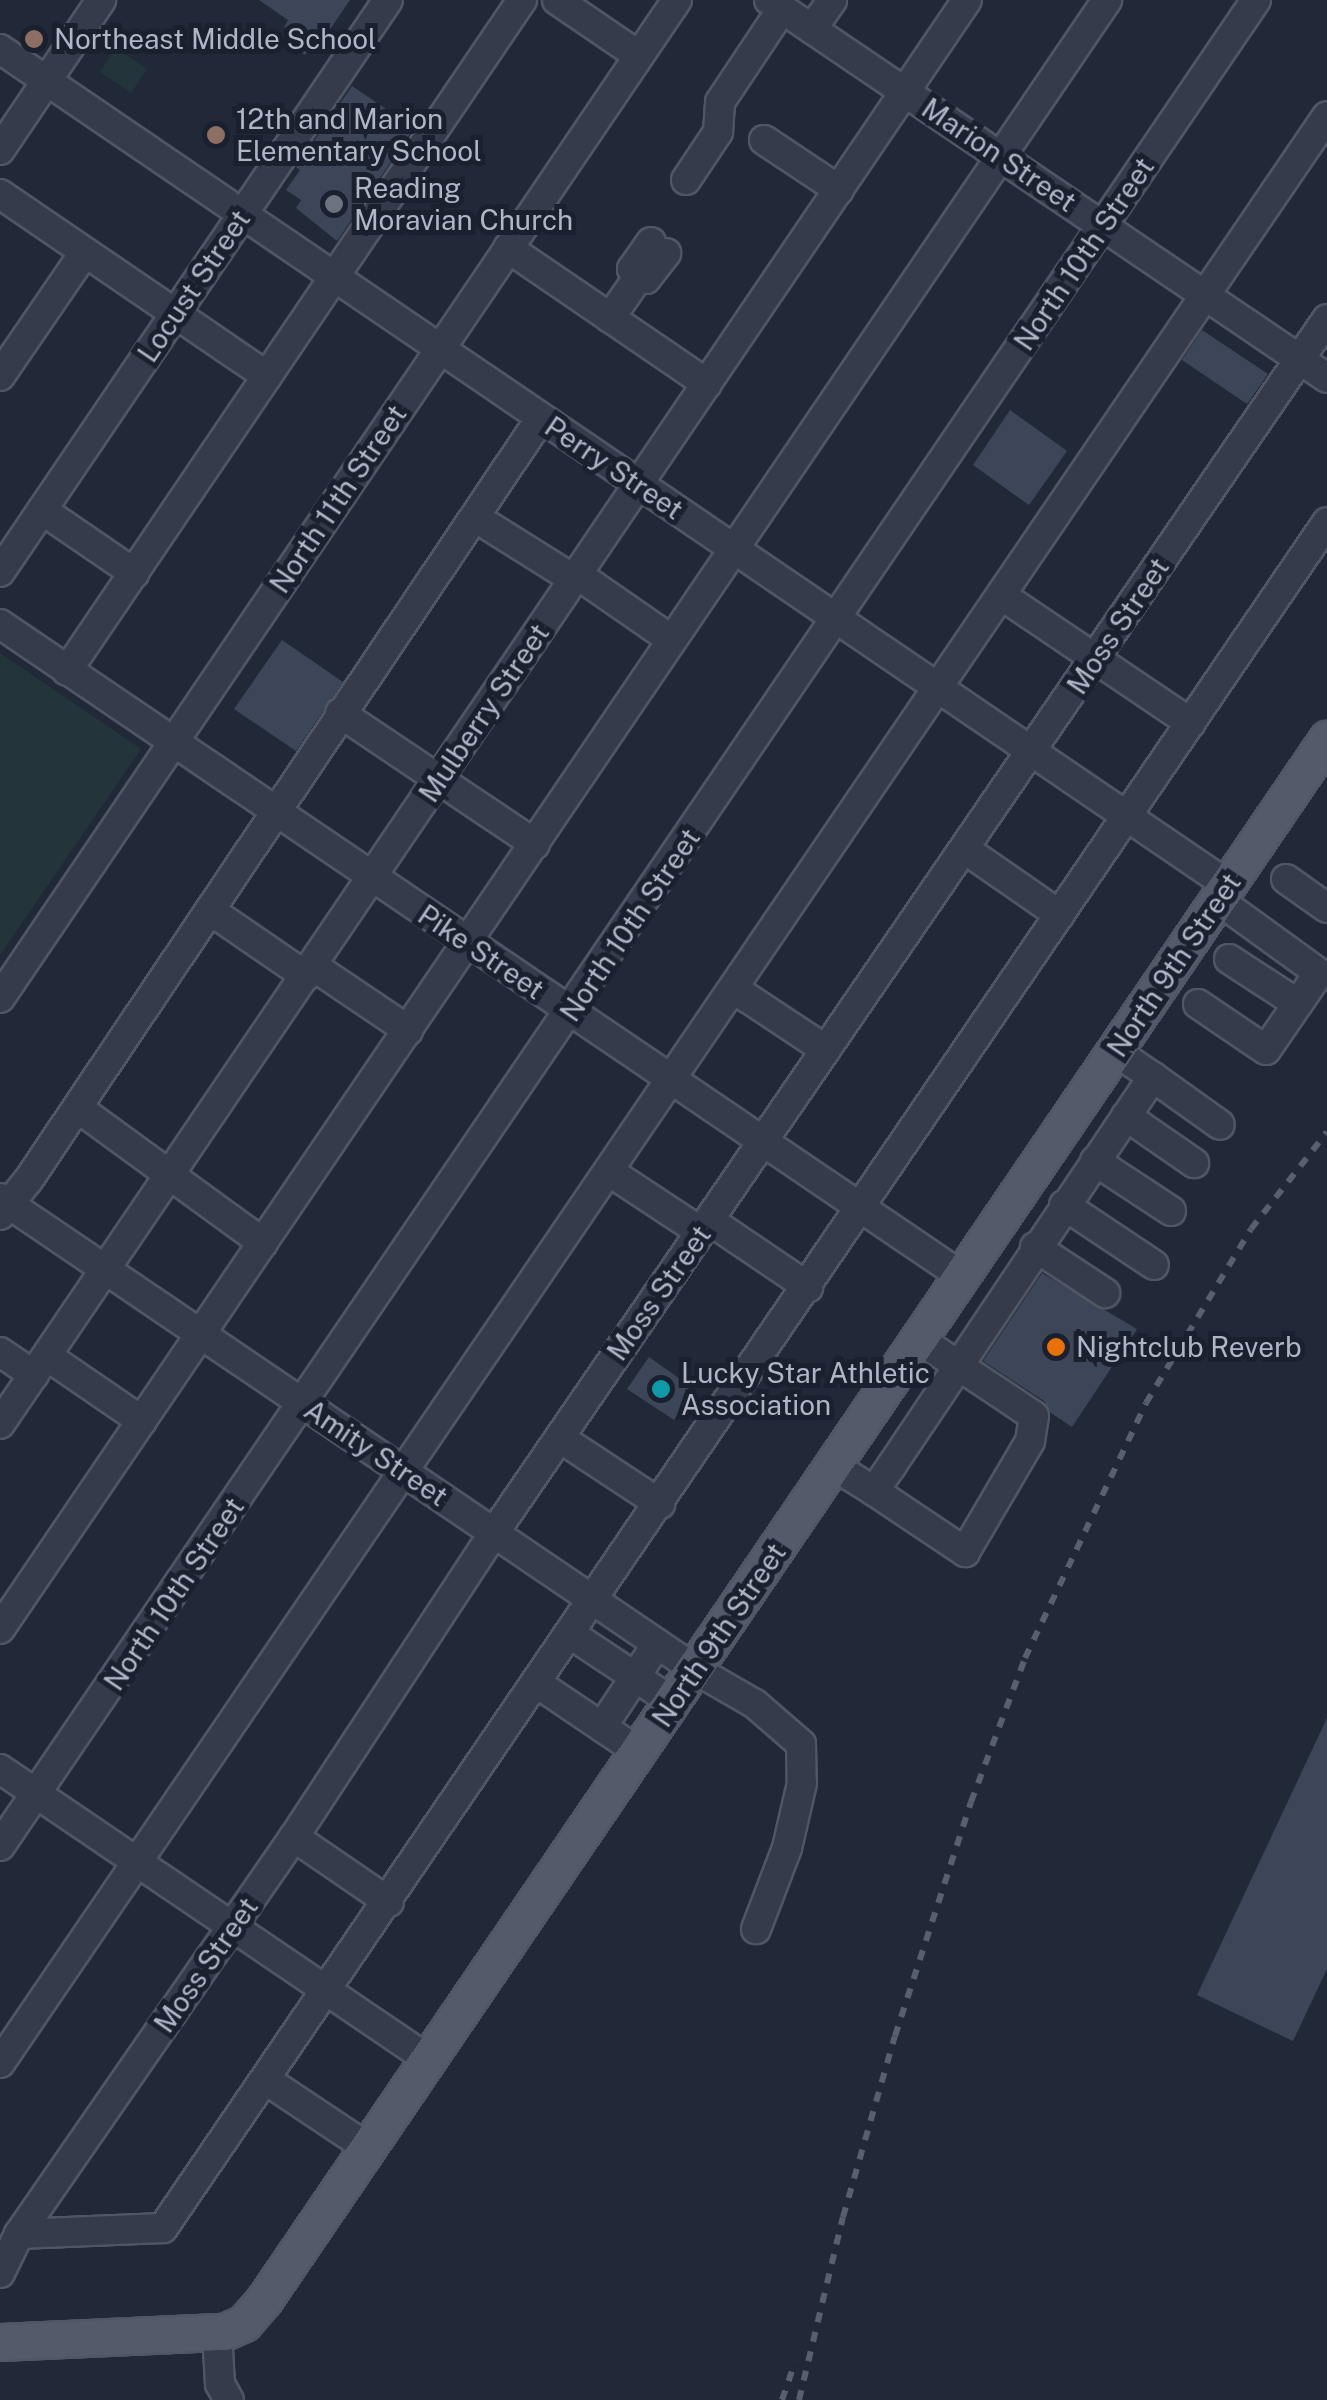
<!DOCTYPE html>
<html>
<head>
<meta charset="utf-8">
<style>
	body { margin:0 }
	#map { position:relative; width:1327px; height:2400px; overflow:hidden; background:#212939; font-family:"Public Sans",sans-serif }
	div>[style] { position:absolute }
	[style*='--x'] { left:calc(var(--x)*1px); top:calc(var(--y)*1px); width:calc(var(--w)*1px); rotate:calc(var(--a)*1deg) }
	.green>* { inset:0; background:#23353a }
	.building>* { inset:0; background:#3d4659 }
	.roads { filter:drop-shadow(2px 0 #505664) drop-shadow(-2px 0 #505664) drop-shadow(0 2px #505664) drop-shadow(0 -2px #505664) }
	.minor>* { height:28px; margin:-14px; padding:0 14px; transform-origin:14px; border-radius:14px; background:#353b4a }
	.major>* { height:35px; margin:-17.5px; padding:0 17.5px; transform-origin:17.5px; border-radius:17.5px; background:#535a6a }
	.rail>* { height:6px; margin-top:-3px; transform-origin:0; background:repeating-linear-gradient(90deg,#575f71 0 10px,transparent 0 20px) }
	.dots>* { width:28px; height:28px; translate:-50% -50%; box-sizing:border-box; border:5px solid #1a202e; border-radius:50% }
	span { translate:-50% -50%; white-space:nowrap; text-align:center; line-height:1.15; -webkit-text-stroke:10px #1a202e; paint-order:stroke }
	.poi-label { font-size:28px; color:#b0b6c6 }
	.left { translate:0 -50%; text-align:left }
	.street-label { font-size:28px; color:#b0b6c6 }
</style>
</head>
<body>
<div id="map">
	<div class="green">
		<i style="clip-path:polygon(116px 48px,147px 69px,131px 93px,100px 72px)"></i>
		<i style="clip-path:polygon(0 653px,141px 749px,0 955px)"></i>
	</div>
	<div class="building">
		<i style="clip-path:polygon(259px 0,350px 0,320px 44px,315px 40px,305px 55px,284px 41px,291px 31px,284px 27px,288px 20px)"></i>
		<i style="clip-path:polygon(352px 86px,414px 128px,337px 241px,296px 208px,301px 200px,286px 190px,300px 170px,296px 167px)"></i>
		<i style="clip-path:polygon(1202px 330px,1268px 374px,1247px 404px,1182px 360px)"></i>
		<i style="clip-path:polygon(1010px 410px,1067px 451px,1029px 505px,973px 465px)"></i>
		<i style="clip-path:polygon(282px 640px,343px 682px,296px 751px,234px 709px)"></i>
		<i style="clip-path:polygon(1042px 1273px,1137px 1329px,1072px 1427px,1051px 1413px,1044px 1401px,983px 1361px)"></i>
		<i style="clip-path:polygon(649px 1357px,694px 1389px,674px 1420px,627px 1389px)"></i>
		<i style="clip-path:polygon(1327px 1718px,1327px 1969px,1293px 2041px,1197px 1995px)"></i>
	</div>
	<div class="roads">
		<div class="minor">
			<i style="--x:557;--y:0;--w:99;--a:34.3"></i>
			<i style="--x:769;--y:0;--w:674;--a:34.11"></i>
			<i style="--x:812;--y:29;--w:35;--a:-55"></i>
			<i style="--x:0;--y:49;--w:1486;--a:34.25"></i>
			<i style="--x:764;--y:140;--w:90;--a:33.7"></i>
			<i style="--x:0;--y:150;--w:181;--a:-56"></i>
			<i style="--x:686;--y:180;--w:58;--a:-56.3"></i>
			<i style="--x:718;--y:132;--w:30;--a:-86"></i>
			<i style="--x:720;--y:102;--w:112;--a:-56.3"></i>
			<i style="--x:0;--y:194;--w:323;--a:34.3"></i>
			<i style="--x:651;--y:242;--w:33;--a:125"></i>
			<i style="--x:632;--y:269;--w:17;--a:36"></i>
			<i style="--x:646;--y:279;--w:33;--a:-52"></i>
			<i style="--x:508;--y:248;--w:241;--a:34.3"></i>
			<i style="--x:610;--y:318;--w:52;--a:-55.1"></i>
			<i style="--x:0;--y:376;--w:150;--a:-55.6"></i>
			<i style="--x:42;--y:510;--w:112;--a:34.4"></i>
			<i style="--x:476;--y:518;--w:117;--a:32.1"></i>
			<i style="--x:0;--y:572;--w:691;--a:-55.85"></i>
			<i style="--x:578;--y:575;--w:114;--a:34.7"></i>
			<i style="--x:1001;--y:595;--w:229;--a:34"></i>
			<i style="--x:0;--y:624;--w:1164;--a:34.14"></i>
			<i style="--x:67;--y:671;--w:811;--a:-55.86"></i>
			<i style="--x:340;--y:713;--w:235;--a:33.9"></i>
			<i style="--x:966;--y:850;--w:114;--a:34.7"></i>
			<i style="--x:1286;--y:879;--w:50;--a:35.3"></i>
			<i style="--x:211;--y:911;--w:115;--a:34.4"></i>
			<i style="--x:1229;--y:959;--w:82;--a:33.1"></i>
			<i style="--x:313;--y:966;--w:115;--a:34"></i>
			<i style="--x:734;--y:989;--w:110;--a:33.5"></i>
			<i style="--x:0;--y:998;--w:1206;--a:-55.85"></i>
			<i style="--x:1198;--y:1004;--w:82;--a:34.1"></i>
			<i style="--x:1266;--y:1050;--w:93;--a:-55.5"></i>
			<i style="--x:1319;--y:973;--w:125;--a:-144.1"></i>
			<i style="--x:1153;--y:1077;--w:82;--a:35.6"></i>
			<i style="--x:78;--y:1108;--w:229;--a:36.1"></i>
			<i style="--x:1126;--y:1116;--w:83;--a:34.7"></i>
			<i style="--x:1095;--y:1161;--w:91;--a:33.3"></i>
			<i style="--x:610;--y:1172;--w:109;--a:33.4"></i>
			<i style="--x:0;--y:1198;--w:841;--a:34.14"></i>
			<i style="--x:696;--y:1670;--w:68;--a:30"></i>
			<i style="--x:755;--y:1704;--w:61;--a:41"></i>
			<i style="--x:801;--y:1744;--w:39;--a:89"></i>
			<i style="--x:802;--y:1783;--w:67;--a:103"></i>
			<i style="--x:787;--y:1848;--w:87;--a:110.9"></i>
			<i style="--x:1064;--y:1205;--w:108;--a:33.7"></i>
			<i style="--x:0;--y:1215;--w:46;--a:-51.1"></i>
			<i style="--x:29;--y:1179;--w:917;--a:-56.07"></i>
			<i style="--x:709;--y:1220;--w:120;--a:34.1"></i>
			<i style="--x:1035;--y:1247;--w:84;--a:33.3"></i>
			<i style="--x:0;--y:1352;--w:41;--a:34.1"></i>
			<i style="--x:47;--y:1356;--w:115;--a:34.4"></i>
			<i style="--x:0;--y:1424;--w:1721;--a:-55.82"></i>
			<i style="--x:560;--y:1438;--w:120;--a:33.4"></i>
			<i style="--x:834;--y:1466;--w:47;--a:32"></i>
			<i style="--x:874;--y:1491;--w:32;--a:-55"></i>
			<i style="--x:892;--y:1465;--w:468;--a:-56.1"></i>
			<i style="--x:1153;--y:1077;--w:46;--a:-145.6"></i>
			<i style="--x:874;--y:1491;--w:110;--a:33.8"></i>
			<i style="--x:965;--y:1552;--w:129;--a:-59.6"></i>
			<i style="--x:1030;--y:1441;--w:25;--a:-81"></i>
			<i style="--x:1034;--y:1416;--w:137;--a:-146.3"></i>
			<i style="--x:0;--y:1629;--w:1970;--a:-55.8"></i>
			<i style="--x:572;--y:1635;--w:121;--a:33.6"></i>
			<i style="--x:538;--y:1684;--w:122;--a:34"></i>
			<i style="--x:602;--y:1727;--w:100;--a:-56.5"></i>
			<i style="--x:0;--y:1769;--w:518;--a:34.15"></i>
			<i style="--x:294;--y:1837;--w:115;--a:34.4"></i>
			<i style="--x:0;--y:1846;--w:2233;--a:-55.77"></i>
			<i style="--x:0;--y:2063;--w:2356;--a:-55.72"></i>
			<i style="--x:266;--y:2080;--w:123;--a:33.7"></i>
			<i style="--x:19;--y:2234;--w:144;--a:-2.4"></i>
			<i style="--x:163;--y:2228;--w:2065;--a:-55.69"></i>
			<i style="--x:0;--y:2273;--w:43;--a:-64"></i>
			<i style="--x:19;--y:2234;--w:483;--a:-55.3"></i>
			<i style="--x:294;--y:1837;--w:364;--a:-56.7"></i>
			<i style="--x:494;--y:1533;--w:1472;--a:-55.54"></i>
			<i style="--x:217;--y:2332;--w:52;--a:86.7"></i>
			<i style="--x:220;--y:2384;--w:18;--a:61"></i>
		</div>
		<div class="major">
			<i style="--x:0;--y:2342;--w:224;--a:-2.6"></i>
			<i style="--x:224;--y:2332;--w:22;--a:-24"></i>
			<i style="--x:244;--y:2323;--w:30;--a:-49"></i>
			<i style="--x:264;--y:2300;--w:1889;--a:-55.75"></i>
		</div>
	</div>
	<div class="rail">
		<i style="--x:782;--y:2400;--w:40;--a:-71.1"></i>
		<i style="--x:799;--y:2400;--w:188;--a:-76.5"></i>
		<i style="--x:843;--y:2217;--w:188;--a:-74"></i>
		<i style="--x:895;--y:2036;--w:246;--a:-72"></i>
		<i style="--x:971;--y:1802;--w:154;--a:-69.4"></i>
		<i style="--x:1025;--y:1658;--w:282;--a:-64.6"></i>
		<i style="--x:1146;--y:1403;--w:203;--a:-58.9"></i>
		<i style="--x:1251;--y:1229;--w:123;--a:-51.9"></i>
	</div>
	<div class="dots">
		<i style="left:34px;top:39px;background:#8d6e63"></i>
		<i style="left:216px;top:135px;background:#8d6e63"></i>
		<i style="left:334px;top:204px;background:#6b7280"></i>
		<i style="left:1056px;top:1347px;background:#e8710a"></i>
		<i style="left:661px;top:1389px;background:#0f9aa8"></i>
	</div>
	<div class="poi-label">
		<span class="left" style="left:54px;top:39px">Northeast Middle School</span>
		<span class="left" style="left:236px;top:135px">12th and Marion<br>Elementary School</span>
		<span class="left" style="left:354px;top:204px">Reading<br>Moravian Church</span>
		<span class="left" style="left:1076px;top:1347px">Nightclub Reverb</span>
		<span class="left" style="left:681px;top:1389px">Lucky Star Athletic<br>Association</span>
	</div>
	<div class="street-label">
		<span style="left:999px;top:155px;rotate:34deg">Marion Street</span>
		<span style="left:1084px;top:254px;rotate:-56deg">North 10th Street</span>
		<span style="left:194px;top:286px;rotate:-56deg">Locust Street</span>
		<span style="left:614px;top:468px;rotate:34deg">Perry Street</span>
		<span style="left:338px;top:499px;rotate:-56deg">North 11th Street</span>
		<span style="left:1118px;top:626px;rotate:-56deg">Moss Street</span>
		<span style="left:484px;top:713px;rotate:-56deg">Mulberry Street</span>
		<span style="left:630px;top:925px;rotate:-56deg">North 10th Street</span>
		<span style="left:481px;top:952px;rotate:34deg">Pike Street</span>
		<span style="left:1174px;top:965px;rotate:-56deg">North 9th Street</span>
		<span style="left:659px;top:1293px;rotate:-55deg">Moss Street</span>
		<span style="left:376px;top:1453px;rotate:34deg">Amity Street</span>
		<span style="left:174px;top:1594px;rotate:-56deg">North 10th Street</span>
		<span style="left:719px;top:1635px;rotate:-56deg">North 9th Street</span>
		<span style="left:206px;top:1965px;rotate:-55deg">Moss Street</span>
	</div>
</div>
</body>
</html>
